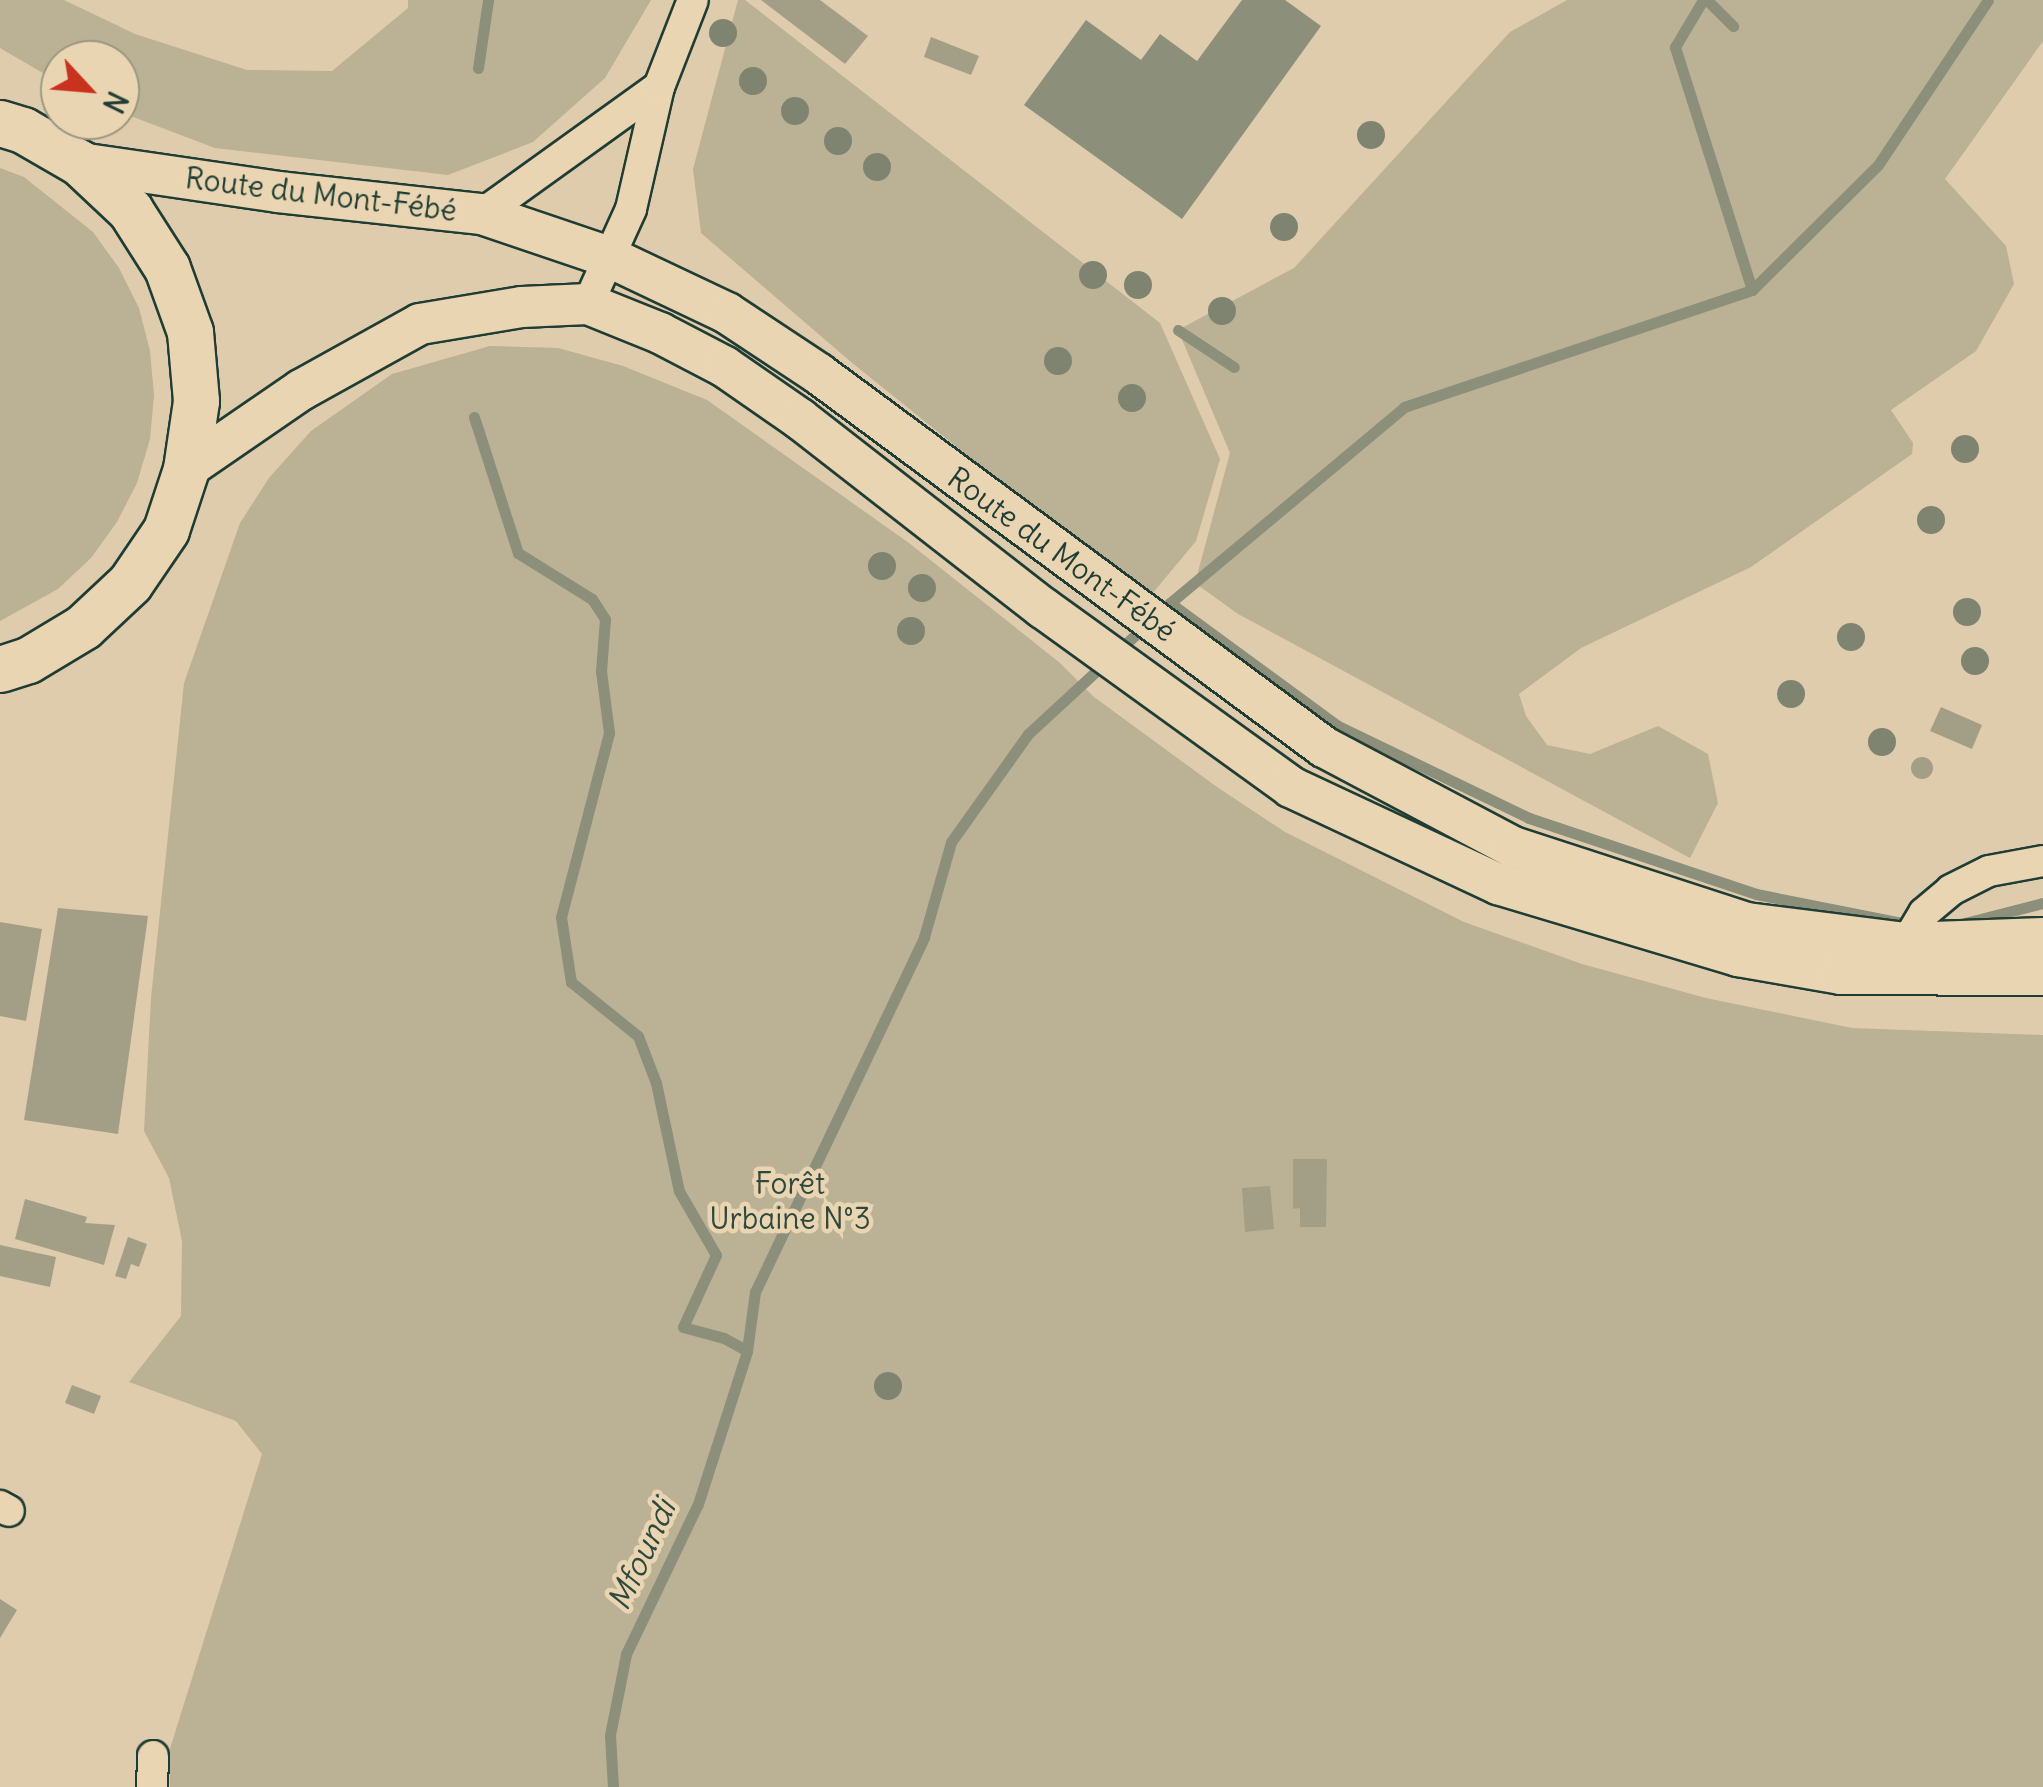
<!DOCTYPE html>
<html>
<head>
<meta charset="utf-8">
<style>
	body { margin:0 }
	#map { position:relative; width:2043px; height:1787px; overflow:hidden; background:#deccac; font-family:Delius,sans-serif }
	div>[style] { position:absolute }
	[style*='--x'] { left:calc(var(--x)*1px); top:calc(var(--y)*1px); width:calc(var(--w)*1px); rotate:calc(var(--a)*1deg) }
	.green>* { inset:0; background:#bbb195 }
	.water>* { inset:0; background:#8c8f79 }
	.stream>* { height:11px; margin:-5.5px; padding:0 5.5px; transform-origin:5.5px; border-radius:5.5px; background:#8c8f79 }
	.building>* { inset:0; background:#a39f87 }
	.round { border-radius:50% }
	.roads { filter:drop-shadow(2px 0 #1f3d34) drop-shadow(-2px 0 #1f3d34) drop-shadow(0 2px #1f3d34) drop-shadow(0 -2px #1f3d34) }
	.minor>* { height:30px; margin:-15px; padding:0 15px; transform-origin:15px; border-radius:15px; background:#ead5b3 }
	.tertiary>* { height:40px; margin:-20px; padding:0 20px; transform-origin:20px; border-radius:20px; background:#ead5b3 }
	.secondary>* { height:45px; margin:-22.5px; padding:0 22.5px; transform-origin:22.5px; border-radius:22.5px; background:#ead5b3 }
	.trees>* { width:28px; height:28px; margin:-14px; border-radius:50%; background:#7e8470 }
	span { translate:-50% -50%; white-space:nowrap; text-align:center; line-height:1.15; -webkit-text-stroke:9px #ead5b3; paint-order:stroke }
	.street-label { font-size:30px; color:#1f3d34 }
	.park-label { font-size:30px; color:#2f493e }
	.water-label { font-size:32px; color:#2f493e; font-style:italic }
	.north { position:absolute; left:40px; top:40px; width:100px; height:100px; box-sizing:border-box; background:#ead5b3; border:2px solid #999880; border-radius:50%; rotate:116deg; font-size:28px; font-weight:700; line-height:40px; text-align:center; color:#1f3d34 }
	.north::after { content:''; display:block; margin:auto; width:35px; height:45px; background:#c8321e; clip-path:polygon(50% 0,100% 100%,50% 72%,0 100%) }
</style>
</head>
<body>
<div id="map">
	<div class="green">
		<i style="clip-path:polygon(0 0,64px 0,135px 34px,247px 70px,332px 71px,408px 8px,408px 0,651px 0,605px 78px,533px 142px,448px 175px,215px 148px,120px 112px,120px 60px,60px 60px,60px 83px,0 48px)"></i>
		<i style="clip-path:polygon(738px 0,745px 0,1160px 323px,1220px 459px,1196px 541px,1147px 600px,851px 362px,701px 233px,693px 169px)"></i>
		<i style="clip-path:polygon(1567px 0,2043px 0,2043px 41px,1945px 179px,2006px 246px,2014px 284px,1976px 351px,1891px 410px,1913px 443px,1912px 454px,1751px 567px,1581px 648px,1519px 694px,1526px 716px,1547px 745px,1590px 754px,1658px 726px,1708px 754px,1718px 803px,1690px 858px,1238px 614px,1195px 583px,1230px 453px,1178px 330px,1294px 268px,1510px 32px)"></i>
		<i style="clip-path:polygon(0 168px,24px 177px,93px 232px,119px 268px,139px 308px,150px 351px,154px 395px,150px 439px,137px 483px,117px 522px,91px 558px,58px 589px,0 621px)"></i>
		<i style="clip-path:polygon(490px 346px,558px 348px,623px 366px,707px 400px,909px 543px,1060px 663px,1094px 697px,1217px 787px,1285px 832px,1464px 922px,1582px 964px,1706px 998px,1852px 1028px,2043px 1035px,2043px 1787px,170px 1787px,169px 1752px,262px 1454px,236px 1421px,129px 1382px,181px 1316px,182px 1241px,169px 1178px,144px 1131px,151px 998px,184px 683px,240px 523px,269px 478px,311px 431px,392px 374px)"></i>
	</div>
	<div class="water">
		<i style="clip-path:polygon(1242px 0,1285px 0,1321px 26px,1182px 219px,1024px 105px,1086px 20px,1141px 60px,1160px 34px,1197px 61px)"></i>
	</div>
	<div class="stream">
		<i style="--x:1703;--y:0;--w:55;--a:120.8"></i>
		<i style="--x:1675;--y:47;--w:255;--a:72.4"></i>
		<i style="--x:1707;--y:0;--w:37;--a:45"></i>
		<i style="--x:478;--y:68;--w:69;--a:-81.6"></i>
		<i style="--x:1178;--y:330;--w:67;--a:33.5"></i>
		<i style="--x:474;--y:417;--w:143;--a:72.1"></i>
		<i style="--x:518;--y:553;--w:87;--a:31.9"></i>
		<i style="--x:592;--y:599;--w:24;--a:57"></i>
		<i style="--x:605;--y:619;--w:52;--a:94.4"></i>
		<i style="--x:601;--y:671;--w:63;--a:82.6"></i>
		<i style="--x:609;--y:733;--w:190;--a:104.6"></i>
		<i style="--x:561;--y:917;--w:66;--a:81.3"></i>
		<i style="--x:571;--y:982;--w:86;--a:38.9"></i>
		<i style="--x:638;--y:1036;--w:50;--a:69"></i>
		<i style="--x:656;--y:1083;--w:110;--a:78"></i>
		<i style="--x:679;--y:1191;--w:74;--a:60"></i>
		<i style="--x:716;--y:1255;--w:79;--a:114.6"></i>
		<i style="--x:683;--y:1327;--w:42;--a:15"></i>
		<i style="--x:724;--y:1338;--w:26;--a:29"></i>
		<i style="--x:1170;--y:603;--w:208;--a:36.2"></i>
		<i style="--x:1338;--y:726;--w:212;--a:25.7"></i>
		<i style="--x:1529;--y:818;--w:239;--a:18.5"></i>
		<i style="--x:1756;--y:894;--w:160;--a:11.2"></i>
		<i style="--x:1965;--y:923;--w:81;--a:-14.4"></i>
		<i style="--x:613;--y:1787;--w:52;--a:-93.3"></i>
		<i style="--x:610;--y:1735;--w:83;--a:-78.8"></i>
		<i style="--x:626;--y:1654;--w:166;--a:-64.4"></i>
		<i style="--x:698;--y:1504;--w:161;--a:-72.2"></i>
		<i style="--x:747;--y:1351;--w:60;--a:-82.3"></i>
		<i style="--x:755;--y:1292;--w:393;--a:-64.5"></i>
		<i style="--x:924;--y:937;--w:99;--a:-74.1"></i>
		<i style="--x:951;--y:842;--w:133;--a:-54.5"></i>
		<i style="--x:1028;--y:734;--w:193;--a:-42.7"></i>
		<i style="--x:1170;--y:603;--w:305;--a:-39.9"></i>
		<i style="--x:1404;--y:407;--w:367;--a:-18.6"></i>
		<i style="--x:1752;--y:290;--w:177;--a:-44.8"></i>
		<i style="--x:1878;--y:165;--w:198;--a:-56.3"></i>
	</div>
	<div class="building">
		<i style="clip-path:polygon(761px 0,820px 0,868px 36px,845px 64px)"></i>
		<i style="clip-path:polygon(931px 37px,979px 56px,971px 75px,924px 57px)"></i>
		<i style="clip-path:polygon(1941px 707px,1982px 725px,1972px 749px,1930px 731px)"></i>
		<i class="round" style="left:1911px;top:757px;width:22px;height:22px"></i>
		<i style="clip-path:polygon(58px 908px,148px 916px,118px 1134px,24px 1120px)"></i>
		<i style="clip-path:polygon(0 922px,42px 929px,26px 1021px,0 1016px)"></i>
		<i style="clip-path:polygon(1293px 1159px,1327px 1159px,1326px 1227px,1300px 1227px,1300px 1208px,1293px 1209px)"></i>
		<i style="clip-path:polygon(1270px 1186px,1274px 1229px,1245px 1232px,1242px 1188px)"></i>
		<i style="clip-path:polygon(25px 1199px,87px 1217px,85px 1223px,115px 1225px,104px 1265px,15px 1239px)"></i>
		<i style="clip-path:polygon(128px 1237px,147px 1244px,139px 1267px,131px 1264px,126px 1279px,115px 1276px)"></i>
		<i style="clip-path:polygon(0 1245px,56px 1257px,50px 1287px,0 1276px)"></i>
		<i style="clip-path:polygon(72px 1385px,101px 1396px,94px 1414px,65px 1403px)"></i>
		<i style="clip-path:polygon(0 1599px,17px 1610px,0 1638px)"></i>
	</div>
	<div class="roads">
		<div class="minor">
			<i style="--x:482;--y:214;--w:218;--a:-35.7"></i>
			<i style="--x:588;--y:304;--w:104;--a:-65.6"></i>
			<i style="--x:631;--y:209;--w:125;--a:-77.1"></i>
			<i style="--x:659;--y:87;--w:93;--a:-68.7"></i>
			<i style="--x:1906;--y:943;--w:35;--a:-59"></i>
			<i style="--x:1924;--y:913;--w:35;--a:-40"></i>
			<i style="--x:1951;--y:890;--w:42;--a:-26.6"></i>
			<i style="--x:1989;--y:871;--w:55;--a:-10.5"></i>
			<i style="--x:0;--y:1506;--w:10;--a:29"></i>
			<i style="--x:152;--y:1787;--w:31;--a:-88"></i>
		</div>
		<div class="tertiary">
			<i style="--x:80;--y:163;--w:200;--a:8.3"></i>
			<i style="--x:278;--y:192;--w:205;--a:6.2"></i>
			<i style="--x:482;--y:214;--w:134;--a:18.7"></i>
			<i style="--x:609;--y:257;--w:131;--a:25.4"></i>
			<i style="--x:727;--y:313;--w:110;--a:33.5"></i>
			<i style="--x:819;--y:374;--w:628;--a:36.45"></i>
			<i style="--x:1324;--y:747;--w:214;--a:27.9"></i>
			<i style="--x:1513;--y:847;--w:246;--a:18"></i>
			<i style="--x:1747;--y:923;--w:160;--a:7.2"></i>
			<i style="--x:1906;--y:943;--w:137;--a:-2.1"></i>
			<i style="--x:186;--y:469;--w:140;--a:-34.5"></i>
			<i style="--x:301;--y:390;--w:136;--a:-29"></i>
			<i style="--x:420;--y:324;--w:103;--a:-9.5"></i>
			<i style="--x:522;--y:307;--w:66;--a:-2.6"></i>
			<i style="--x:588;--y:304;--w:78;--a:21.9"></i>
			<i style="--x:660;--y:333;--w:73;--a:27.6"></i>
			<i style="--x:725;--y:367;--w:91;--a:34.7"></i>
			<i style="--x:800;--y:419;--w:308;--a:37.9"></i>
			<i style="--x:1043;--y:608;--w:306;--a:35.8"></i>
			<i style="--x:1291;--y:787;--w:229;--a:25.1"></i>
			<i style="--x:1498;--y:884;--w:251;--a:16.7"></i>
			<i style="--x:1738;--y:956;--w:105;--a:9.9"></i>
			<i style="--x:1841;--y:974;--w:202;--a:0.3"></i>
		</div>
		<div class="secondary">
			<i style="--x:0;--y:123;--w:24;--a:17"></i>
			<i style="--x:23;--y:130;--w:66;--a:30.1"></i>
			<i style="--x:80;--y:163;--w:69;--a:43.2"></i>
			<i style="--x:130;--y:210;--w:69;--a:57.5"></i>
			<i style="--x:167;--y:268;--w:68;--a:70.2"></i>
			<i style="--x:190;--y:332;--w:69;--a:85"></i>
			<i style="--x:196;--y:401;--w:69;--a:98.4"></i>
			<i style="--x:186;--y:469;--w:64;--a:108.2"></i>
			<i style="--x:166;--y:530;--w:64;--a:124.2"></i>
			<i style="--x:130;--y:583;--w:64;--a:136.9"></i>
			<i style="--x:83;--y:627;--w:64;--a:149"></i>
			<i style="--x:28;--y:660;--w:29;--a:162"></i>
		</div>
	</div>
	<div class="trees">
		<i style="left:723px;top:33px"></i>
		<i style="left:753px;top:81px"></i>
		<i style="left:795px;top:111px"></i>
		<i style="left:1371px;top:135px"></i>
		<i style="left:838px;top:141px"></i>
		<i style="left:877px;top:167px"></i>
		<i style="left:1284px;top:227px"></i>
		<i style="left:1093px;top:275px"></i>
		<i style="left:1138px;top:285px"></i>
		<i style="left:1222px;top:311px"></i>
		<i style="left:1058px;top:361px"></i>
		<i style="left:1132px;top:398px"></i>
		<i style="left:1965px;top:449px"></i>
		<i style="left:1931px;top:520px"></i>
		<i style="left:882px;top:566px"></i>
		<i style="left:922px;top:588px"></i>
		<i style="left:1967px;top:612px"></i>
		<i style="left:911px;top:631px"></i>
		<i style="left:1851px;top:637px"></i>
		<i style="left:1975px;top:661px"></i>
		<i style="left:1791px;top:694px"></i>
		<i style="left:1882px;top:742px"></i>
		<i style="left:888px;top:1386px"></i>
	</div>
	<div class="street-label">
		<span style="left:321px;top:194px;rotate:7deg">Route du Mont-Fébé</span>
		<span style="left:1062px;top:554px;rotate:36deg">Route du Mont-Fébé</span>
	</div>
	<div class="park-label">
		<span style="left:790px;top:1200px">Forêt<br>Urbaine N°3</span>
	</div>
	<div class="water-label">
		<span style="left:642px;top:1555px;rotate:-65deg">Mfoundi</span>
	</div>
	<div class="north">N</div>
</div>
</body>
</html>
